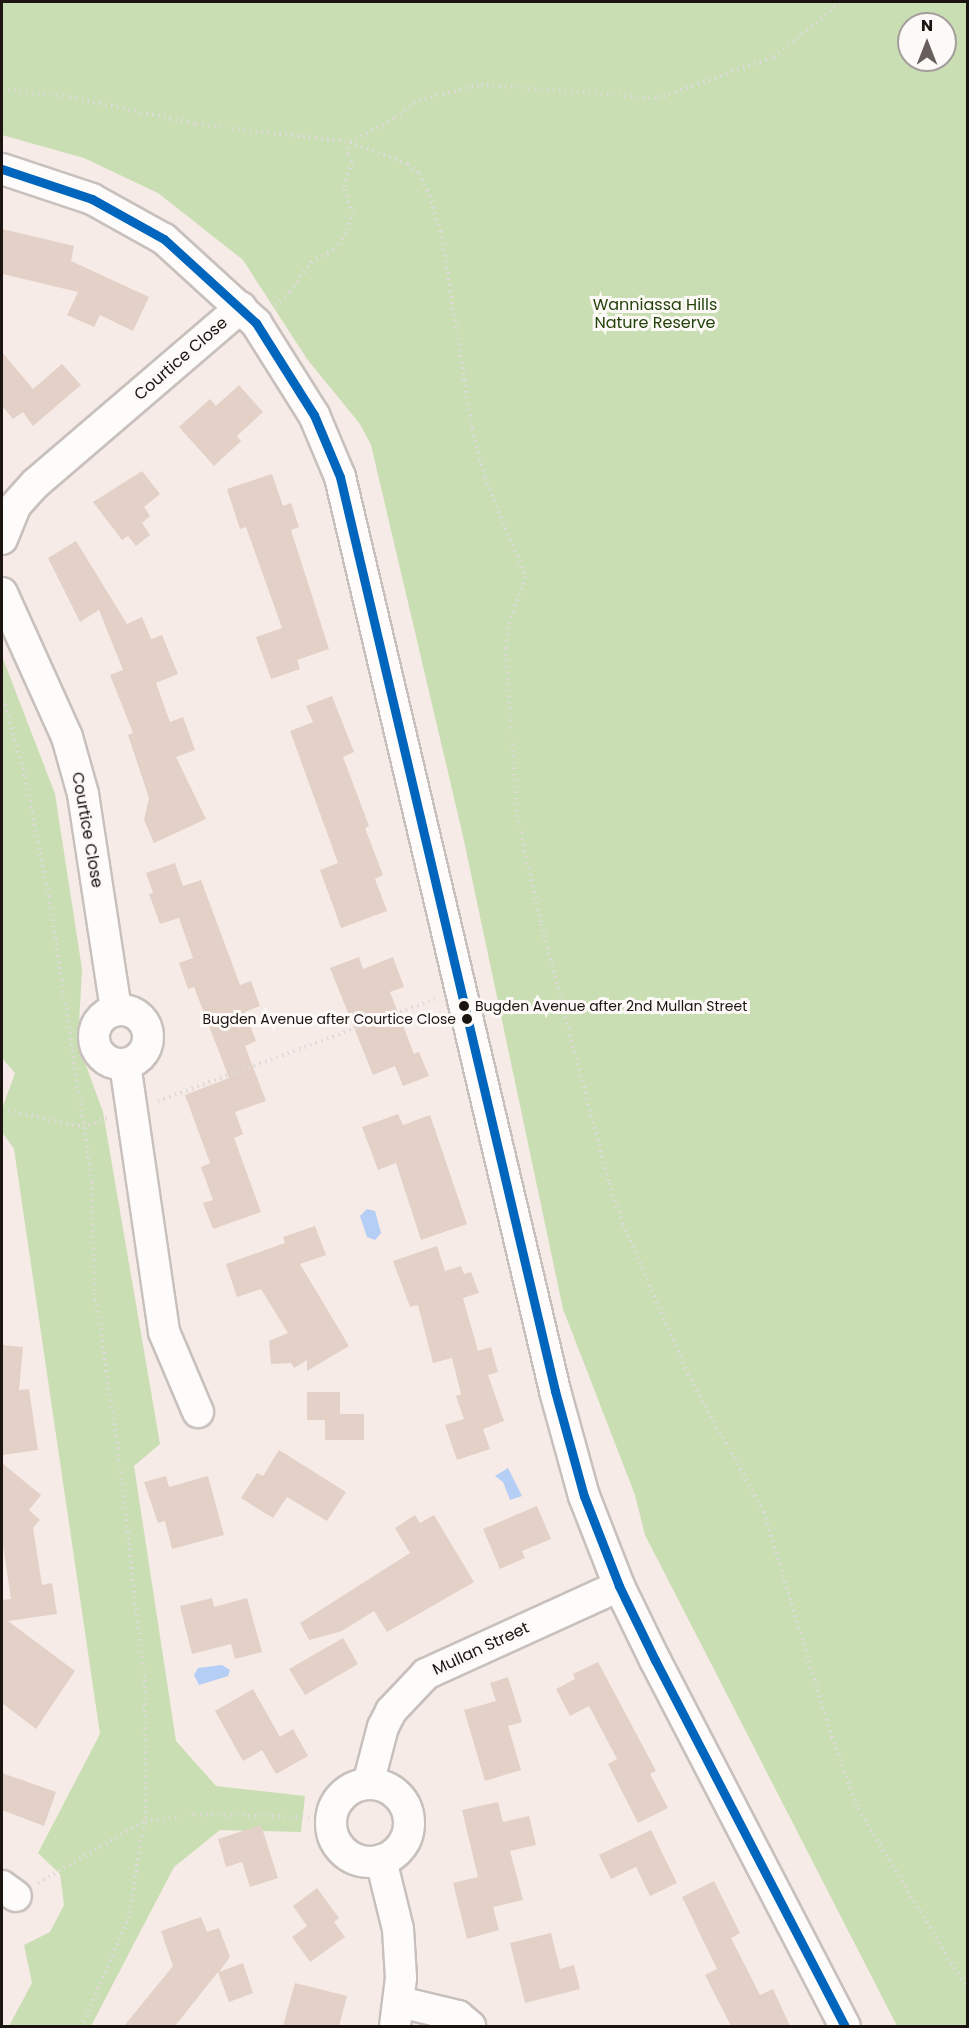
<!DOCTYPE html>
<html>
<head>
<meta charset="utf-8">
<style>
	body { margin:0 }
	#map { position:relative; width:969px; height:2028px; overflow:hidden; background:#f6ebe6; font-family:Poppins,sans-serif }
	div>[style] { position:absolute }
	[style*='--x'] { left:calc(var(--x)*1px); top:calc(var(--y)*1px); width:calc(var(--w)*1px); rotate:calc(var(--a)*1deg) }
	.green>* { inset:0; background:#cadeb3 }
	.water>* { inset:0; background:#b4cef5 }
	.building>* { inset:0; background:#e3d1c7 }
	.path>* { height:4px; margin-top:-2px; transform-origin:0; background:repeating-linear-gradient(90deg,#dddad8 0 1.5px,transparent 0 6px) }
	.roads { filter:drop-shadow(2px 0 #c8c0bc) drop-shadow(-2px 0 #c8c0bc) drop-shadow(0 2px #c8c0bc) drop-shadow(0 -2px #c8c0bc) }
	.minor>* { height:30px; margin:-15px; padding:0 15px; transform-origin:15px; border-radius:15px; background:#fefcfb }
	.minor>.ring { margin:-15px; padding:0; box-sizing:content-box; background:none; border:30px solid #fefcfb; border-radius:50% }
	.bus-1>* { height:9px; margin:-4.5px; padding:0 4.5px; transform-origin:4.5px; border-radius:4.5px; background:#0065bd }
	.dots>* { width:16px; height:16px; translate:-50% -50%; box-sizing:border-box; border:3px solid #fdf9f7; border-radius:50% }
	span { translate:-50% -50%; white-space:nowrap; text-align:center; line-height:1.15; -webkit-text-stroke:6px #fdf9f7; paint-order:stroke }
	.bus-label { font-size:14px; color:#1b1411 }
	.left { translate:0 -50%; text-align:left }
	.right { translate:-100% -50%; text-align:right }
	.park-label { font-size:16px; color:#24430b }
	.street-label { font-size:16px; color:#1b1411 }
	.frame { position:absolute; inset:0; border:3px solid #1b1411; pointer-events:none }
	.north { position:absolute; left:897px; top:12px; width:60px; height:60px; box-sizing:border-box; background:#fdf9f7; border:2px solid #a39d9b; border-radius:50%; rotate:0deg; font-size:16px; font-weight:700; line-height:24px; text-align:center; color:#1b1411 }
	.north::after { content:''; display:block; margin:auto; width:21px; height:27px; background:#685f5c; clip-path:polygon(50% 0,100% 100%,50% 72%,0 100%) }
</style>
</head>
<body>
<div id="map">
	<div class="green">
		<i style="clip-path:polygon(evenodd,2px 2px,967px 2px,967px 2026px,897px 2026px,645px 1535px,635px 1495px,563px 1309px,463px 836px,371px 445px,360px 424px,307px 359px,243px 260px,158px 193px,84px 158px,2px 135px,2px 2px,909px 24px,945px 24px,945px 60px,909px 60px,909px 24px)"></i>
		<i style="clip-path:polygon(2px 656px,55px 794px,82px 969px,78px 1043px,103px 1112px,160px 1444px,134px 1466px,176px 1741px,216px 1786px,305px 1796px,301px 1832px,220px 1830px,174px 1867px,91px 2026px,9px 2026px,32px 1983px,24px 1945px,50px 1932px,64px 1905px,60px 1874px,38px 1853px,100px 1734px,14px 1149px,2px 1132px,2px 1109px,15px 1073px,2px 1058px)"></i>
	</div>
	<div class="water">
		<i style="clip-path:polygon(367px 1209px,375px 1211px,381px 1233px,375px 1240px,367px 1237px,360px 1216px)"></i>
		<i style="clip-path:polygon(508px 1468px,522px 1496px,510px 1500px,503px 1482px,495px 1476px)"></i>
		<i style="clip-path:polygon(222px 1665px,230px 1670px,228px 1676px,199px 1685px,194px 1675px,198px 1668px)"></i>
	</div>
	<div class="building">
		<i style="clip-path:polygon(2px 229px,74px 246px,71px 261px,149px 297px,133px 331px,100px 315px,94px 327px,67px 315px,78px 292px,3px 274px)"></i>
		<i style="clip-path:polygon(2px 352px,33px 389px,62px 364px,81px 385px,33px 426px,23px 412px,13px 419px,2px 406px)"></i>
		<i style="clip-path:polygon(239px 385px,263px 412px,237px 436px,241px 441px,214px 466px,179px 427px,210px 399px,216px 406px)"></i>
		<i style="clip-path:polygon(142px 471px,160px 494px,144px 507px,150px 516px,142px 523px,150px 535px,136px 546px,128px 536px,122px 540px,93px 502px)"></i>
		<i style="clip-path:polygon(272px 474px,283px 506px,291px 503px,299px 527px,291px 530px,329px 649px,297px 660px,300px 669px,271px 679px,256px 637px,282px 628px,246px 527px,240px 529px,227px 489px)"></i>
		<i style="clip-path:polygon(76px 541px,127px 624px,142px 617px,151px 639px,162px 635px,178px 674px,156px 683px,170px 722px,183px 717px,195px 750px,176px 757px,206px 819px,154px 843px,144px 820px,149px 798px,128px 735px,133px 733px,110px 675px,123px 670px,99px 610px,80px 622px,48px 558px)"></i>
		<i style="clip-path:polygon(332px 696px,354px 752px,343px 757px,369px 826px,365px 828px,383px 875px,375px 879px,387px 911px,341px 928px,320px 870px,338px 863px,290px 731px,313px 722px,306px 706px)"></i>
		<i style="clip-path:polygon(175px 863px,183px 886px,201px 880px,240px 985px,251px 981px,260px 1006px,245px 1012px,256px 1041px,245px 1046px,266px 1101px,235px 1112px,243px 1134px,234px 1138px,261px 1212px,213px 1229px,203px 1203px,213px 1200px,201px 1167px,210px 1163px,185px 1095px,229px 1078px,194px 987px,188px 989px,179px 963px,193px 958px,179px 918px,160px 924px,149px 894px,153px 893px,146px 873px)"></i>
		<i style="clip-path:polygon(359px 957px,363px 969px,393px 957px,404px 987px,390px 992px,414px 1054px,419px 1052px,429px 1076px,403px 1086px,395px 1066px,373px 1075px,330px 968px)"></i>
		<i style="clip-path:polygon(398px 1114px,403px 1125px,430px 1115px,467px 1224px,421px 1240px,396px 1163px,378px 1170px,362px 1127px)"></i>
		<i style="clip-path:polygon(315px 1226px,326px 1255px,300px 1264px,349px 1346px,307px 1371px,307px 1360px,294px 1368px,291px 1363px,271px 1364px,269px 1341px,288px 1333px,261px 1289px,237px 1297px,226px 1264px,285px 1243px,283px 1237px)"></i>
		<i style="clip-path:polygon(437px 1246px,445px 1271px,461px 1266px,464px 1274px,471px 1272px,479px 1293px,463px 1298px,478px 1351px,491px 1347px,498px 1372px,488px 1375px,504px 1421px,483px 1429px,490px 1449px,457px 1460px,445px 1425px,464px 1419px,456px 1396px,461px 1394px,452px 1358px,433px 1363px,418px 1305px,410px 1307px,393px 1261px)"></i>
		<i style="clip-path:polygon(2px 1345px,23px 1347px,19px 1390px,29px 1389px,38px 1450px,2px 1455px)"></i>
		<i style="clip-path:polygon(307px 1392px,340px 1392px,340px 1414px,364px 1414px,364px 1440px,325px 1440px,325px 1420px,307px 1420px)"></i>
		<i style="clip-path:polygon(279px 1450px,346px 1492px,327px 1521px,287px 1497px,273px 1518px,241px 1498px,257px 1473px,263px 1476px)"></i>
		<i style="clip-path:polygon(2px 1463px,41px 1495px,29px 1510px,40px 1520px,33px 1528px,42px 1585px,52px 1583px,57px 1614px,8px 1621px,75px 1671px,36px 1729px,2px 1703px,2px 1600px,11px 1599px,2px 1538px)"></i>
		<i style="clip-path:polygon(166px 1476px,169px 1487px,208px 1476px,224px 1535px,172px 1549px,165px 1521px,158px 1523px,144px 1482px)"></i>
		<i style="clip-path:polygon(537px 1506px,551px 1539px,522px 1551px,525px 1558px,500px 1569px,483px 1529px)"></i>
		<i style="clip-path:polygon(415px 1515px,420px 1523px,434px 1515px,474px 1582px,387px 1632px,374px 1611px,342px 1631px,309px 1640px,300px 1623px,410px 1553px,395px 1528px)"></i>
		<i style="clip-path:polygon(212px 1598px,214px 1607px,247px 1598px,262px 1652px,235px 1659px,231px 1644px,192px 1654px,180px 1606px)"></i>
		<i style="clip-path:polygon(343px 1638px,358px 1664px,305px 1695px,289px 1669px)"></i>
		<i style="clip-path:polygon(598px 1662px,656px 1771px,650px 1774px,668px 1808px,638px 1823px,608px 1764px,617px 1759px,589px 1706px,570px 1716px,556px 1689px,575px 1679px,573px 1674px)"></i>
		<i style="clip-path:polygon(508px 1677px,522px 1722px,508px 1726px,521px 1770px,485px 1781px,464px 1710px,496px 1701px,490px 1683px)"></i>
		<i style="clip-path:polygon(253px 1689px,280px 1737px,293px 1729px,308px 1756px,276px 1774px,262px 1750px,243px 1761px,215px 1711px)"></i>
		<i style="clip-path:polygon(2px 1773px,56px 1792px,44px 1826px,2px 1810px)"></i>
		<i style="clip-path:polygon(498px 1802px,503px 1822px,529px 1816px,536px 1845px,510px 1851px,523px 1900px,493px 1907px,499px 1930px,467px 1939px,453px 1883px,478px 1877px,462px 1810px)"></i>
		<i style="clip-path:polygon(261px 1825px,278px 1878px,250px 1887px,242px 1862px,226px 1867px,218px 1839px)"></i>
		<i style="clip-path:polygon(651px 1830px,677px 1883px,650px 1896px,636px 1867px,611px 1879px,599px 1855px)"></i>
		<i style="clip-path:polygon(714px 1881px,740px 1933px,731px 1938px,760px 1995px,773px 1989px,790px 2026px,731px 2026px,705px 1975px,717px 1969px,682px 1897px)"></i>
		<i style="clip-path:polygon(317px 1888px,339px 1918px,334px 1922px,345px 1937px,310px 1962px,292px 1937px,307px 1926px,293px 1906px)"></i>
		<i style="clip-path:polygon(201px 1917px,207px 1932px,219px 1928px,230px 1957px,219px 1972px,243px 1963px,253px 1993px,229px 2002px,218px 1972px,175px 2026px,124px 2026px,173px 1966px,161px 1931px)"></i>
		<i style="clip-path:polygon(551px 1933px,560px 1969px,574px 1965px,580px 1989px,525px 2003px,510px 1943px)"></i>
		<i style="clip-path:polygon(295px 1983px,347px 1996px,339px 2026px,283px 2026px)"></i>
	</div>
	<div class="path">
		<i style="--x:2;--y:90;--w:68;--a:5.9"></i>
		<i style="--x:70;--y:97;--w:129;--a:12.1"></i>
		<i style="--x:196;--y:124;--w:155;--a:6.7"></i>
		<i style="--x:350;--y:142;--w:62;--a:20.8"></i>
		<i style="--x:408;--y:164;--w:14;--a:39"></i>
		<i style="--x:419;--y:173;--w:19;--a:65"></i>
		<i style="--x:427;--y:190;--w:43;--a:71.1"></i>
		<i style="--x:441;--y:231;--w:200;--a:81.1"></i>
		<i style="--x:472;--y:429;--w:51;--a:75.1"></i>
		<i style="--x:485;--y:478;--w:107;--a:67.5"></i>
		<i style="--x:526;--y:577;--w:48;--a:110.7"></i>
		<i style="--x:509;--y:622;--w:26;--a:97"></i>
		<i style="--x:506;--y:648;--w:167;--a:86.2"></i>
		<i style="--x:517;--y:815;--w:112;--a:77.6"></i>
		<i style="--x:541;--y:924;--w:268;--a:75.3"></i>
		<i style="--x:609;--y:1183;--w:43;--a:71.1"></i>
		<i style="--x:623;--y:1224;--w:163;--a:66.6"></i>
		<i style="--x:688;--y:1374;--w:158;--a:61.2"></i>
		<i style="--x:764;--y:1512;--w:235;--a:73.2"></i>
		<i style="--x:832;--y:1737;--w:77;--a:70.1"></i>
		<i style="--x:858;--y:1809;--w:212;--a:58.7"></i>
		<i style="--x:275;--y:305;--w:20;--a:-41"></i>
		<i style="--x:290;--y:292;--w:37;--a:-55"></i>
		<i style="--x:311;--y:262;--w:27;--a:-28"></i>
		<i style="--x:335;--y:249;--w:22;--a:-58"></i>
		<i style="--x:347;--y:230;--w:17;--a:-73"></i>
		<i style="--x:352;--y:214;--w:29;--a:-106"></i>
		<i style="--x:344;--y:186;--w:26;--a:-72"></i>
		<i style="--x:352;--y:161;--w:9;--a:-126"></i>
		<i style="--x:347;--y:154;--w:12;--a:-76"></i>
		<i style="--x:350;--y:142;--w:51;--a:-28.1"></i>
		<i style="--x:395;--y:118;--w:30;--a:-37"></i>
		<i style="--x:419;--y:100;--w:64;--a:-13.6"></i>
		<i style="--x:481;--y:85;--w:177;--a:4.2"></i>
		<i style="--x:658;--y:98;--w:123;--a:-19.5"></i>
		<i style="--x:774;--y:57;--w:87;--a:-39.4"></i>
		<i style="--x:2;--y:693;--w:87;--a:74.7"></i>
		<i style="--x:25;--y:777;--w:121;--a:78.6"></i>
		<i style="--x:49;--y:896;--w:289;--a:81.4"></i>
		<i style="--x:92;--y:1182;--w:111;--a:88.5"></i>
		<i style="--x:95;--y:1293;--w:157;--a:81.6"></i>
		<i style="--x:118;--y:1448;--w:240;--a:83.5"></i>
		<i style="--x:145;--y:1686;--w:125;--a:89.5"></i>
		<i style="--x:146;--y:1811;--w:106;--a:99.2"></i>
		<i style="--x:129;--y:1916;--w:120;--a:113.1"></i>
		<i style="--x:158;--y:1101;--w:295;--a:-20.2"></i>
		<i style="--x:2;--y:1109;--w:83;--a:12.5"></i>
		<i style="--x:83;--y:1127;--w:27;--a:-20"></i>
		<i style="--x:38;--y:1883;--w:124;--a:-30.1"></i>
		<i style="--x:145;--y:1821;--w:49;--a:-7"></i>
		<i style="--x:194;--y:1815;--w:138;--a:1.2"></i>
	</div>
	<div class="roads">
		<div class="minor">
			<i style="--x:2;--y:169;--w:95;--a:18.4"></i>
			<i style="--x:92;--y:199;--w:82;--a:29.1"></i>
			<i style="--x:164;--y:239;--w:125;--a:42.4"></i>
			<i style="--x:256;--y:323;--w:109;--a:57.8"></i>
			<i style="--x:314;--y:415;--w:67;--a:67.2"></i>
			<i style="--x:340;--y:477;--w:939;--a:76.76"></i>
			<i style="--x:555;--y:1391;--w:109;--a:74.6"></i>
			<i style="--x:584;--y:1496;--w:97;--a:68.7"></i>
			<i style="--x:619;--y:1586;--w:82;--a:64.1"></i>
			<i style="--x:655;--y:1660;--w:412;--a:62.6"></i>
			<i style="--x:2;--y:539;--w:35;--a:-68"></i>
			<i style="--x:15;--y:506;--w:31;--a:-48"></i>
			<i style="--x:36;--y:483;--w:270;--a:-40.6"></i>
			<i style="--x:2;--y:593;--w:158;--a:65.7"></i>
			<i style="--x:67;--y:737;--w:59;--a:74.3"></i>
			<i style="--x:83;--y:794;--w:219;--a:81.3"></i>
			<i class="ring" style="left:94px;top:1010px;width:24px;height:24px"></i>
			<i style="--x:125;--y:1064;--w:271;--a:81.7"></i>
			<i style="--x:164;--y:1332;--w:87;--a:67"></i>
			<i style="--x:368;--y:1784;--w:59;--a:-75.3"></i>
			<i style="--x:383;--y:1727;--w:18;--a:-63"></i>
			<i style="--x:391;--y:1711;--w:51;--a:-46.6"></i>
			<i style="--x:426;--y:1674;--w:212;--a:-24.5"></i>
			<i class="ring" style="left:331px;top:1784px;width:48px;height:48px"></i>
			<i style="--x:381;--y:1860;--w:71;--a:76.2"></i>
			<i style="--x:398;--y:1929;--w:49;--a:86.5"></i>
			<i style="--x:401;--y:1978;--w:48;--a:97.1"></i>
			<i style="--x:2;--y:1886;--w:17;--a:36"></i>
			<i style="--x:400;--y:2002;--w:60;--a:13.6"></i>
			<i style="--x:458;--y:2016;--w:16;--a:40"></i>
		</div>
	</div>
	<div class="bus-1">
		<i style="--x:2;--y:169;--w:95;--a:18.4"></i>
		<i style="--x:92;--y:199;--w:82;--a:29.1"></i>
		<i style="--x:164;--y:239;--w:125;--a:42.4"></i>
		<i style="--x:256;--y:323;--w:109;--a:57.8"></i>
		<i style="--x:314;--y:415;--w:67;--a:67.2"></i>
		<i style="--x:340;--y:477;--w:939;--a:76.76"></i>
		<i style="--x:555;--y:1391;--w:109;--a:74.6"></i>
		<i style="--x:584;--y:1496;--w:97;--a:68.7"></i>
		<i style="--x:619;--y:1586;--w:82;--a:64.1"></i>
		<i style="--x:655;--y:1660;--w:412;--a:62.6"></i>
	</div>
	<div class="dots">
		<i style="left:464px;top:1006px;background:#1b1411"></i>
		<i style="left:467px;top:1019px;background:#1b1411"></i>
	</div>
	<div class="bus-label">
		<span class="left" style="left:475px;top:1006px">Bugden Avenue after 2nd Mullan Street</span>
		<span class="right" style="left:456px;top:1019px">Bugden Avenue after Courtice Close</span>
	</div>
	<div class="park-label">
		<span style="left:655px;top:314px">Wanniassa Hills<br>Nature Reserve</span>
	</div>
	<div class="street-label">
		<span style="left:181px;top:359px;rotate:-41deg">Courtice Close</span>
		<span style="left:87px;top:830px;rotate:80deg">Courtice Close</span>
		<span style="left:481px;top:1649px;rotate:-25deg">Mullan Street</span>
	</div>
	<div class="frame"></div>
	<div class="north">N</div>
</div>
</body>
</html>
